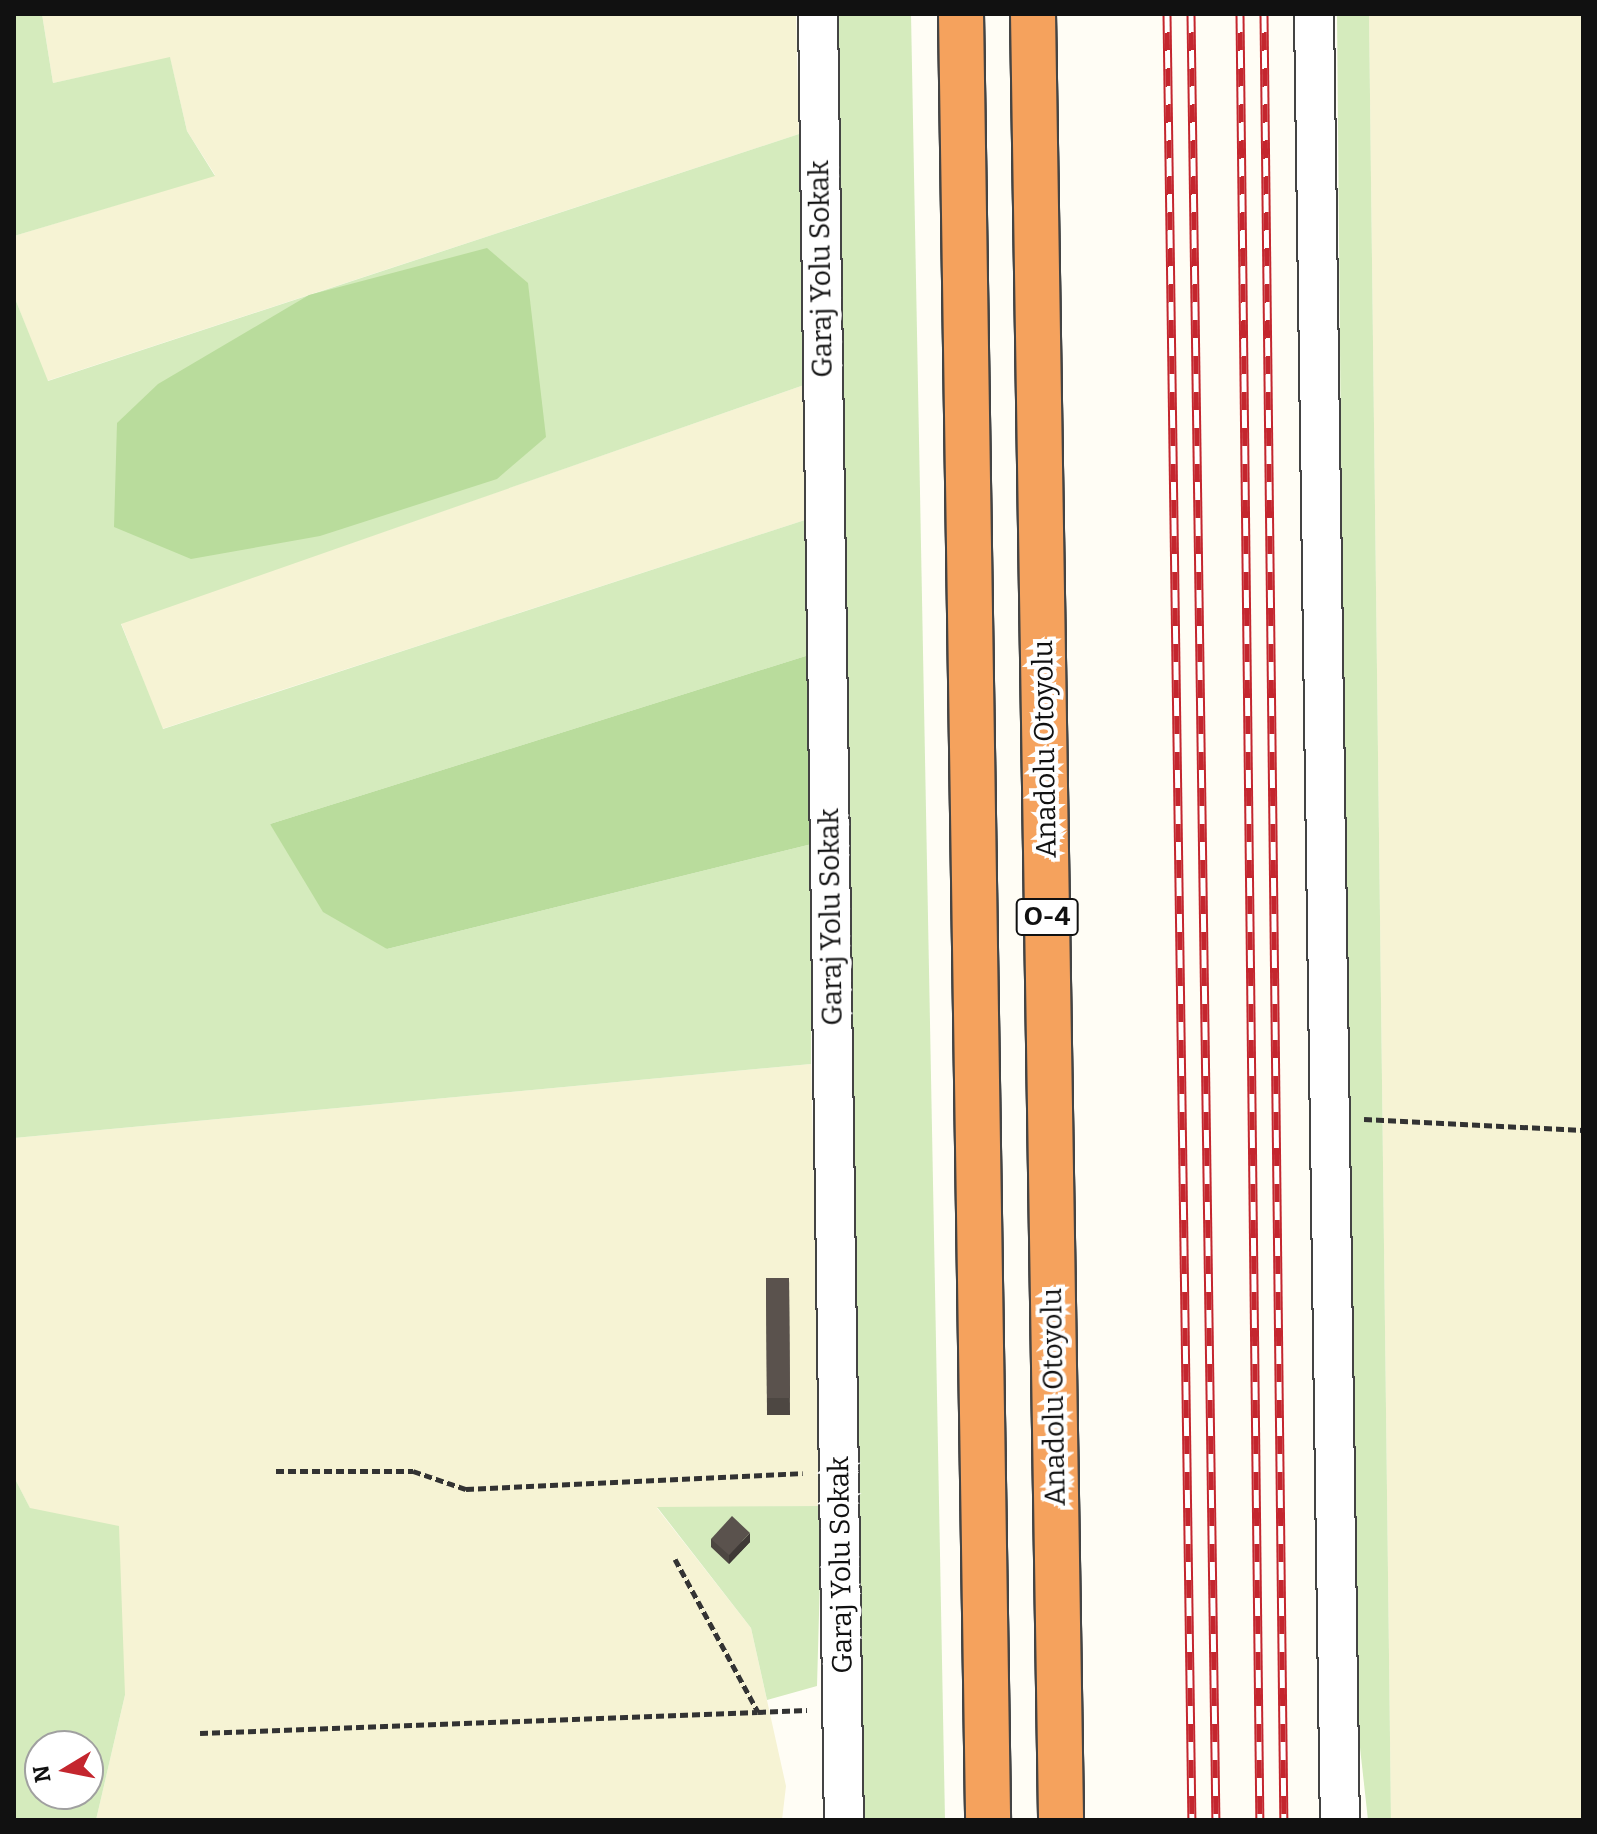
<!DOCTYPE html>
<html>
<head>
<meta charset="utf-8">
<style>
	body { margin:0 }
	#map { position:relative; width:1597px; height:1834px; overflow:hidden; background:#fffdf5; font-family:Bitter,serif }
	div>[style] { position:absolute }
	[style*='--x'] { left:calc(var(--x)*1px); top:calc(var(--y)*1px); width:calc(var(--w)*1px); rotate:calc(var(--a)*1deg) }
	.farmland>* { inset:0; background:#f6f3d4 }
	.green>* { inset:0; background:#d5ebbd }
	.forest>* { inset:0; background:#b9dc9c }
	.path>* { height:5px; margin-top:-2.5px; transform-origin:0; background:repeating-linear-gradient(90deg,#333 0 8px,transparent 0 12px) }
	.roads { filter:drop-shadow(2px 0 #444) drop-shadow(-2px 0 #444) drop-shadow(0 2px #444) drop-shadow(0 -2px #444) }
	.minor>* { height:38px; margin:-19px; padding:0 19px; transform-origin:19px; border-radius:19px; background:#fff }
	.highway>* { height:44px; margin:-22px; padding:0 22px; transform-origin:22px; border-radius:22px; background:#f5a25d }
	.rail>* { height:9px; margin-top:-4.5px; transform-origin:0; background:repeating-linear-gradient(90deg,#fff 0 18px,#c4262e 0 36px); box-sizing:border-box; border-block:2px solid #c4262e }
	.wall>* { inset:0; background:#4d4742 }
	.shaded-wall>* { inset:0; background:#3f3936 }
	.building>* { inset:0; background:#5a524d }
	span { translate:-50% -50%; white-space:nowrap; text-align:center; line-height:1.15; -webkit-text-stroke:8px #fff; paint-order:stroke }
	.shield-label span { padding:2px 6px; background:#fff; border:2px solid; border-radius:6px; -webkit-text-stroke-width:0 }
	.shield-label { font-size:26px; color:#111; font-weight:700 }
	.street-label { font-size:28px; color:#111 }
	.frame { position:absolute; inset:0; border:16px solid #111; pointer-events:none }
	.north { position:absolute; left:24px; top:1730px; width:80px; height:80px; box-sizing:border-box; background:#fff; border:2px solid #a0a0a0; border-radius:50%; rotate:260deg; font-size:22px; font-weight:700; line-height:32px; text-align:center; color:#111 }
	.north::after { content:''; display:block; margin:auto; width:28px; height:36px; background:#c4262e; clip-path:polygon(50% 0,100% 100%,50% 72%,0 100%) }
</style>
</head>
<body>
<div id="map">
	<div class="farmland">
		<i style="clip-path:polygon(42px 14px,796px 14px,799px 134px,47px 381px,14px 296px,14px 236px,215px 175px,187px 131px,170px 58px,53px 83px)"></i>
		<i style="clip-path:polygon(1369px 14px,1583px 14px,1583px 1820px,1391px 1820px)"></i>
		<i style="clip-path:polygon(804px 385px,805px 520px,162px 729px,121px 623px)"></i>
		<i style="clip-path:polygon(811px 1064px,822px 1506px,657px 1508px,751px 1628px,786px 1786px,782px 1820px,96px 1820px,125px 1695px,14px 1477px,14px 1138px)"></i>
	</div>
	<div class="green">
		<i style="clip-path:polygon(14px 14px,42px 14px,53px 83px,170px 57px,187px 131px,215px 176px,14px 236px)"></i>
		<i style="clip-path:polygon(830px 14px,911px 14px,945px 1820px,858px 1820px)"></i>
		<i style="clip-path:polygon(1337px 14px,1369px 14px,1391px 1820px,1368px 1820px,1352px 1675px)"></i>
		<i style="clip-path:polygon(799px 134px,804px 385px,121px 624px,163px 729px,805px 520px,809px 655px,270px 824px,387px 949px,812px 844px,811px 1064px,14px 1138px,14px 296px,48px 381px)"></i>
		<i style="clip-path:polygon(evenodd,14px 1477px,30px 1508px,119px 1526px,125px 1695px,96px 1820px,14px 1820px,14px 1477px,40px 1746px,88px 1746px,88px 1794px,40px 1794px,40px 1746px)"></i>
		<i style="clip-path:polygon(822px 1506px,817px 1686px,767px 1700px,751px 1628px,657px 1507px)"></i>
	</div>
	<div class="forest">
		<i style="clip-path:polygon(487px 248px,528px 283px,546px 437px,497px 479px,320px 536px,191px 559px,114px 527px,117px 423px,158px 384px,309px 295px)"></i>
		<i style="clip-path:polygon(809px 655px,812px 844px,387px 949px,323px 912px,270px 824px)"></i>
	</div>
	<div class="path">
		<i style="--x:1364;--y:1119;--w:219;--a:2.9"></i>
		<i style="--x:276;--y:1471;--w:137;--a:0"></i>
		<i style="--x:413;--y:1471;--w:56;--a:18.8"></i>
		<i style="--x:466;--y:1489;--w:337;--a:-2.7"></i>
		<i style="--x:675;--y:1559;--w:174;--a:61.5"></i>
		<i style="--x:758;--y:1712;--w:49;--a:-2.3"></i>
		<i style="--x:200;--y:1733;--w:558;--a:-2.16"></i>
	</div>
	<div class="roads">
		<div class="minor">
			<i style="--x:818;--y:14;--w:1806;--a:89.18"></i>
			<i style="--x:1314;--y:14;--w:1806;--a:89.18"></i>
		</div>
		<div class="highway">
			<i style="--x:961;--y:14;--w:1806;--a:89.14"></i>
			<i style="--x:1033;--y:14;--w:1806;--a:89.11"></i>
		</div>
	</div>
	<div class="rail">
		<i style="--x:1167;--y:14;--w:1806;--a:89.21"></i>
		<i style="--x:1191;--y:14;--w:1806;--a:89.21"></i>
		<i style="--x:1240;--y:14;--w:1806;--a:89.37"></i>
		<i style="--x:1264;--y:14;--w:1806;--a:89.37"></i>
	</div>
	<div class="wall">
		<i style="clip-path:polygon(766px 1278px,789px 1278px,790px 1415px,767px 1415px)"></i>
		<i style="clip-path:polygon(711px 1539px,750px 1542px,729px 1564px,711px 1547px)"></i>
	</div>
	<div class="shaded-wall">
		<i style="clip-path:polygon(750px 1533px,750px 1542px,729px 1564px,729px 1555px)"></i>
	</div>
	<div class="building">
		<i style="clip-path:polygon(766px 1278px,789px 1278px,790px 1398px,767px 1398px)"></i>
		<i style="clip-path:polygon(732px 1516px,750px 1533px,729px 1555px,711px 1539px)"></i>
	</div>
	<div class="shield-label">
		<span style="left:1047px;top:917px">O-4</span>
	</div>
	<div class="street-label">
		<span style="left:821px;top:269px;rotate:-91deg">Garaj Yolu Sokak</span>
		<span style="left:1045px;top:749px;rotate:-91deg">Anadolu Otoyolu</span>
		<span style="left:831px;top:917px;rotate:-91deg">Garaj Yolu Sokak</span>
		<span style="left:1054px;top:1397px;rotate:-91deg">Anadolu Otoyolu</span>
		<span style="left:841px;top:1565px;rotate:-91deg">Garaj Yolu Sokak</span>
	</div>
	<div class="frame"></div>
	<div class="north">N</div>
</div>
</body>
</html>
